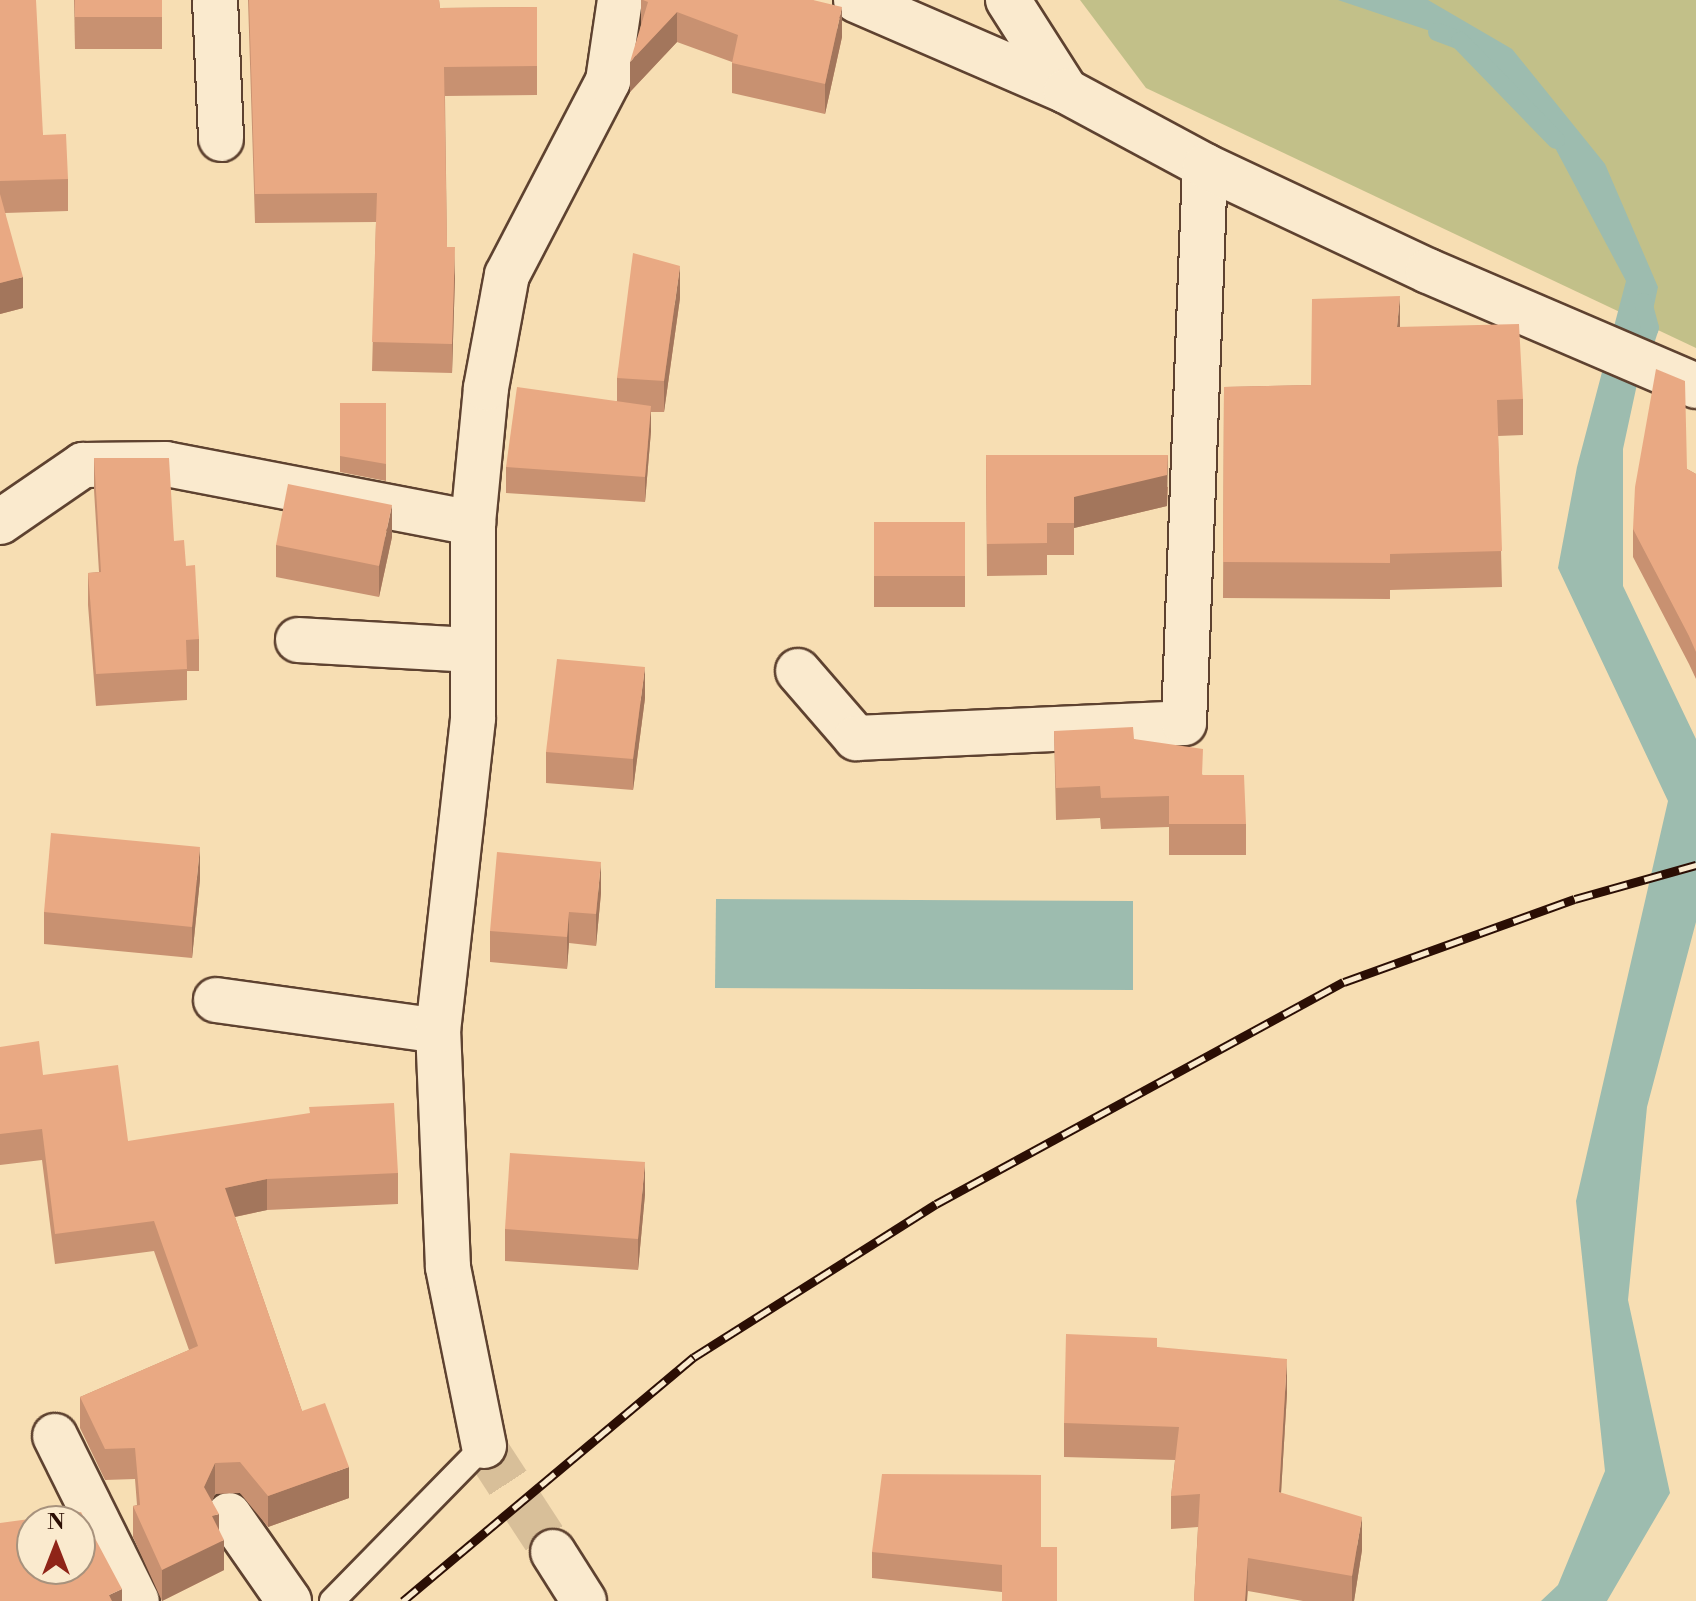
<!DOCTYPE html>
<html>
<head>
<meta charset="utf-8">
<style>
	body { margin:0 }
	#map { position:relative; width:1696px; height:1601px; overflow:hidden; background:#f7deb3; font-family:"Libre Bodoni",serif }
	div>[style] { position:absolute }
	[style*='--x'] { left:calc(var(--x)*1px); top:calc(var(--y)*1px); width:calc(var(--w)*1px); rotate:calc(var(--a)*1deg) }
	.green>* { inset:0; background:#c2c089 }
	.water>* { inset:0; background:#9dbcaf }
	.stream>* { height:18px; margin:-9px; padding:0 9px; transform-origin:9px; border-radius:9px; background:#9dbcaf }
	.minor-tunnel>* { height:44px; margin-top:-22px; transform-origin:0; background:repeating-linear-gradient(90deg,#d8bf99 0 44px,transparent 0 66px) }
	.roads { filter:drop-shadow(2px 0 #5e4230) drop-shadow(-2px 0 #5e4230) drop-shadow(0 2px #5e4230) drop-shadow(0 -2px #5e4230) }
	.service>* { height:24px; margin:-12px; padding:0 12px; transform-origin:12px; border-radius:12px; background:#faeace }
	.minor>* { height:44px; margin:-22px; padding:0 22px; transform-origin:22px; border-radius:22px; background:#faeace }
	.tertiary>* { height:44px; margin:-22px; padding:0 22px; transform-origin:22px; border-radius:22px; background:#faeace }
	.rail>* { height:9px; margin-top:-4.5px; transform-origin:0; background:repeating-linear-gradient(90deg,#faeace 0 18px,#2b0e04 0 36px); box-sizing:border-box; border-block:2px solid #2b0e04 }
	.wall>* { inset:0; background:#c89171 }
	.shaded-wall>* { inset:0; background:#a3765c }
	.building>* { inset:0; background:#e9a983 }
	span { translate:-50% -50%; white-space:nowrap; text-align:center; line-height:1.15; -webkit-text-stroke:8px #faeace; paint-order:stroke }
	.north { position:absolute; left:16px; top:1505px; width:80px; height:80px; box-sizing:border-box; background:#faeace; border:2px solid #a7927d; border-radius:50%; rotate:0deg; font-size:22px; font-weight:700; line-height:32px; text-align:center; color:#2b0e04 }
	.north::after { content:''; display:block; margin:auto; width:28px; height:36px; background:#8f2418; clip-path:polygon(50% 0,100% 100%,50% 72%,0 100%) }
</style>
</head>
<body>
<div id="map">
	<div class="green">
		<i style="clip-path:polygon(1080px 0,1696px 0,1696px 348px,1146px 88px)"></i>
	</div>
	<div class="water">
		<i style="clip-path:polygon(1338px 0,1428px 0,1512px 49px,1605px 164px,1658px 287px,1623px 449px,1623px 586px,1696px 739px,1696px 922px,1647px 1107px,1628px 1300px,1670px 1493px,1607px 1601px,1541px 1601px,1558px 1585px,1605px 1471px,1576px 1201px,1668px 801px,1558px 568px,1577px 467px,1626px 281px,1545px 129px,1460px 41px)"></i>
		<i style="clip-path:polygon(716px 899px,1133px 901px,1133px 990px,715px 988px)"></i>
	</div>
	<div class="stream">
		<i style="--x:1437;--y:32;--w:25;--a:21"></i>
		<i style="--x:1460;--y:41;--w:138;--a:45.9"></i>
		<i style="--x:1640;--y:358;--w:32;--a:-72"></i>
		<i style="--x:1650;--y:328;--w:27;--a:-105"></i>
	</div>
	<div class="minor-tunnel">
		<i style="--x:484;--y:1446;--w:126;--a:56.9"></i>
	</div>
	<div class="roads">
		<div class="service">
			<i style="--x:332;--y:1601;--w:217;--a:-45.6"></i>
		</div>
		<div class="minor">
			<i style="--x:215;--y:0;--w:139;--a:87.5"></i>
			<i style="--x:856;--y:0;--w:229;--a:23.4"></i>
			<i style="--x:0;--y:522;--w:101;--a:-34.5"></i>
			<i style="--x:83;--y:465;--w:83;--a:-0.7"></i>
			<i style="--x:166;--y:464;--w:313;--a:10.9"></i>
			<i style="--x:298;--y:640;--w:175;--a:3.3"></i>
			<i style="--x:798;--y:671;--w:89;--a:49.1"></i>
			<i style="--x:856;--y:738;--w:328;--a:-2.6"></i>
			<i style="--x:1184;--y:723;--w:557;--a:-87.84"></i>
			<i style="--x:216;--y:1000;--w:224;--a:7.9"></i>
			<i style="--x:55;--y:1436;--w:184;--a:63.6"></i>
			<i style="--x:484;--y:1446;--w:183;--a:-101.4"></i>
			<i style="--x:448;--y:1267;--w:236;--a:-92.4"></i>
			<i style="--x:438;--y:1031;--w:315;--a:-83.6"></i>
			<i style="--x:473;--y:718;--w:195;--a:-90"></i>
			<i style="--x:473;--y:523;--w:136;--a:-84.5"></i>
			<i style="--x:486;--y:388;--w:115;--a:-79.5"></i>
			<i style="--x:507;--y:275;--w:219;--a:-62.5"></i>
			<i style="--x:608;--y:81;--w:82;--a:-81.6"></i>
			<i style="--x:229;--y:1515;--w:105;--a:55.1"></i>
			<i style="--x:553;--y:1552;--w:58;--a:57.7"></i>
		</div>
		<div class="tertiary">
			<i style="--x:1008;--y:0;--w:108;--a:57.5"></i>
			<i style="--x:1066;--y:91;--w:158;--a:28.3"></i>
			<i style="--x:1205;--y:166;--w:246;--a:25.2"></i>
			<i style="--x:1428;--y:271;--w:292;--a:23.2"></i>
		</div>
	</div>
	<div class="rail">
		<i style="--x:403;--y:1601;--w:380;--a:-40"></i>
		<i style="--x:694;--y:1357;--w:286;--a:-32.3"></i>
		<i style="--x:936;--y:1204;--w:464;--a:-28.6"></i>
		<i style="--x:1344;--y:982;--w:245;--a:-19.8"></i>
		<i style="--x:1575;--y:899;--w:126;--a:-15.7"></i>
	</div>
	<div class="wall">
		<i style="clip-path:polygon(0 0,43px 135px,68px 179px,68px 211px,5px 213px,23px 308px,0 314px)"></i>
		<i style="clip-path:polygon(74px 0,162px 0,162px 49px,75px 49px)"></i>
		<i style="clip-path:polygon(248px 0,439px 0,440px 8px,537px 7px,537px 95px,445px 96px,447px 247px,455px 276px,452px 373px,372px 371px,376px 222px,255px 223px)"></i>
		<i style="clip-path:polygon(641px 0,813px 0,842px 37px,825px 114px,732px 93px,732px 62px,677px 42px,630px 92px,641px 27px)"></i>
		<i style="clip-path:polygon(680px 298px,664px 412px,651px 412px,651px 431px,645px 502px,506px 493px,506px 467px,617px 401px,617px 378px)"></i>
		<i style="clip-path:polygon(1400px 327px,1523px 399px,1523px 435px,1498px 436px,1502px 587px,1390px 590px,1390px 599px,1223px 598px,1224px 387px,1311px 385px)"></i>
		<i style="clip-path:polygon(340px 403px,386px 403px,386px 481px,340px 472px)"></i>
		<i style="clip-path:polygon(986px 455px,1168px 487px,1167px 506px,1074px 528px,1074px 555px,1047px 555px,1047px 575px,987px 576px)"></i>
		<i style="clip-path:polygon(94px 458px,174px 541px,199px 639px,199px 671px,187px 671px,187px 700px,96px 706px,88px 605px,88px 573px,99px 572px,94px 490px)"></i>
		<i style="clip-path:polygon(1687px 469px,1696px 474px,1696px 679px,1689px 664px,1633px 557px,1633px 529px)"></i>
		<i style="clip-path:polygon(874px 522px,965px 522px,965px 607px,874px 607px)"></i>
		<i style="clip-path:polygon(392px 537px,379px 597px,276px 577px,276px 545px)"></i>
		<i style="clip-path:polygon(645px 698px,633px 790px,546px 783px,546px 752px)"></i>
		<i style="clip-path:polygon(1054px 731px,1134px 739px,1203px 775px,1246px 824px,1246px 855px,1169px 855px,1169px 827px,1101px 829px,1100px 818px,1056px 820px)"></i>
		<i style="clip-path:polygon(200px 879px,192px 958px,44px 944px,44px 912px)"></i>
		<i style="clip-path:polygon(601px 893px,596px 946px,569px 943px,567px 969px,490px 962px,490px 931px)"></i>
		<i style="clip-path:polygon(0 1047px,43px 1075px,128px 1141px,398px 1173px,398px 1204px,267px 1210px,235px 1217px,302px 1411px,349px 1498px,268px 1527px,240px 1493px,215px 1494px,212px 1501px,219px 1530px,224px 1570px,162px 1601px,133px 1537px,133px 1506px,137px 1505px,135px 1479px,105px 1480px,80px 1428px,80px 1397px,189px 1350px,154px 1251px,55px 1264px,42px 1160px,0 1165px)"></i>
		<i style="clip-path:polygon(645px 1194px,638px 1270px,505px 1261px,505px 1229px)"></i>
		<i style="clip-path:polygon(1157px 1347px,1287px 1393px,1281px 1493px,1362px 1550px,1354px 1601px,1303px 1601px,1248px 1591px,1247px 1601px,1194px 1601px,1198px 1527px,1171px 1529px,1171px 1496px,1175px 1460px,1064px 1457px,1064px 1423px)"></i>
		<i style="clip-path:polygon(1041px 1475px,1002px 1592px,872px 1578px,872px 1552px)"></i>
	</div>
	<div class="shaded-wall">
		<i style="clip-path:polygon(842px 7px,842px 37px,825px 114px,825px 84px)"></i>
		<i style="clip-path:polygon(677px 12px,677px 42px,630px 92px,630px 62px)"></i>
		<i style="clip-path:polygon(455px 247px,455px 276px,452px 373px,452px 344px)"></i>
		<i style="clip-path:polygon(680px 266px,680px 298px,664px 412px,664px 381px)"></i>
		<i style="clip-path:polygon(23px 277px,23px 308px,0 314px,0 283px)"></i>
		<i style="clip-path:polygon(1400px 296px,1400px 332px,1397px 327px)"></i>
		<i style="clip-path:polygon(651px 406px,651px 431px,645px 502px,645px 477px)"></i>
		<i style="clip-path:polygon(1168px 455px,1167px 506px,1074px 528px,1074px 497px)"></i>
		<i style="clip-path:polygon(392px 505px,392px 537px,379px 597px,379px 566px)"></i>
		<i style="clip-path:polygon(645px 667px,645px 698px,633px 790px,633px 759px)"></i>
		<i style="clip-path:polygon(200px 847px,200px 879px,192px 958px,192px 927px)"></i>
		<i style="clip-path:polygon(601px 862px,601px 893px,596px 946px,596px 914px)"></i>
		<i style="clip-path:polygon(569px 912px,569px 943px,567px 969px,567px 937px)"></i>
		<i style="clip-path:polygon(645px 1162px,645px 1194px,638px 1270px,638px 1239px)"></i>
		<i style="clip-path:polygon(267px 1179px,267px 1210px,225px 1219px,225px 1188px)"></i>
		<i style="clip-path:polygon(1287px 1359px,1287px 1393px,1279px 1526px,1279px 1492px)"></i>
		<i style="clip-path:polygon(215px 1463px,215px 1494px,204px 1518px,204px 1487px)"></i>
		<i style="clip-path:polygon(349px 1467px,349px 1498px,268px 1527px,268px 1496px)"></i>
		<i style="clip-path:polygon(219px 1514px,219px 1542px,224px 1540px,224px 1570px,162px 1601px,162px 1570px,212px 1516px)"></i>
		<i style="clip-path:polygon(1362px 1517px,1362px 1550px,1354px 1601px,1352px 1601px,1352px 1576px)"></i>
		<i style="clip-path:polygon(1248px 1558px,1247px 1601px,1245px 1601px)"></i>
		<i style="clip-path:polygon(122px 1589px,122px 1601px,109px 1601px,109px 1595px)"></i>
	</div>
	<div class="building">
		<i style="clip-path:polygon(0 0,36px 0,43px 135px,66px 134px,68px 179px,0 181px)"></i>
		<i style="clip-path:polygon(75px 0,162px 0,162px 17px,75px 17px)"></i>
		<i style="clip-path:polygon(249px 0,439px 0,440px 8px,537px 7px,537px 66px,444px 67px,447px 247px,455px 247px,452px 344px,372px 342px,377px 193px,255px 194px)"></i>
		<i style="clip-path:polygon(643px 0,813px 0,842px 7px,825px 84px,732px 63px,738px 35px,677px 12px,630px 62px,648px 2px)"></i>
		<i style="clip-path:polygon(0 194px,23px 277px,0 283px)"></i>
		<i style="clip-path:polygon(633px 253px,680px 266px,664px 381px,617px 378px)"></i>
		<i style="clip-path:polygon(1400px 296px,1397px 327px,1519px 324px,1523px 399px,1497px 400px,1502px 551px,1390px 554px,1390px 563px,1223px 562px,1224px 387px,1311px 385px,1312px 299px)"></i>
		<i style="clip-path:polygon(1656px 369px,1685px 381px,1687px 469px,1696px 474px,1696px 652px,1689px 636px,1633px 529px,1635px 487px)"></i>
		<i style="clip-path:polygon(517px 387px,651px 406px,645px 477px,506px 467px)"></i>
		<i style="clip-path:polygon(340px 403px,386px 403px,386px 464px,340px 456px)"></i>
		<i style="clip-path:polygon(986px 455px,1168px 455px,1167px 475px,1074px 497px,1074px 523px,1047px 523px,1047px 543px,987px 544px)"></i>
		<i style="clip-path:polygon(94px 458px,169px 458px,174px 541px,184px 540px,186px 566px,195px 565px,199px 639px,186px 640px,187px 669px,96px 674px,88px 573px,101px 572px)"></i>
		<i style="clip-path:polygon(288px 484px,392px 505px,379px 566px,276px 545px)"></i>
		<i style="clip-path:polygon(874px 522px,965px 522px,965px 576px,874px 576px)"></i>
		<i style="clip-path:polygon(557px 659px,645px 667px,633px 759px,546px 752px)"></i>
		<i style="clip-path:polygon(1133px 727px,1134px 739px,1203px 749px,1202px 775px,1244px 775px,1246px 824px,1169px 824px,1169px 796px,1101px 798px,1100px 786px,1056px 788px,1054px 731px)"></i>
		<i style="clip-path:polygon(51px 833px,200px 847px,192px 927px,44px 912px)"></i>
		<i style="clip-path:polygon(497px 852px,601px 862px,596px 914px,569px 912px,567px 937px,490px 931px)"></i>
		<i style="clip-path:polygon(39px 1041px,43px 1075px,118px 1065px,128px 1141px,310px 1113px,309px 1107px,394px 1103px,398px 1173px,267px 1179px,225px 1188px,302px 1411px,325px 1403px,349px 1467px,268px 1496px,240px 1462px,215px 1463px,204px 1487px,219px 1514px,212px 1516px,224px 1540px,162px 1570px,133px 1506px,140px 1505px,135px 1448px,105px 1449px,80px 1397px,198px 1346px,154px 1221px,55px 1234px,42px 1129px,0 1134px,0 1047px)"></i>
		<i style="clip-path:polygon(510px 1153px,645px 1162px,638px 1239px,505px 1229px)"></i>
		<i style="clip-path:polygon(1066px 1334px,1157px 1338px,1157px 1347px,1287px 1359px,1279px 1492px,1362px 1517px,1352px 1576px,1248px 1558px,1245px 1601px,1194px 1601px,1200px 1494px,1171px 1496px,1179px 1427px,1064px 1423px)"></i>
		<i style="clip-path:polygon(882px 1474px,1041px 1475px,1041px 1547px,1057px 1547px,1057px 1601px,1002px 1601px,1002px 1565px,872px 1552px)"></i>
		<i style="clip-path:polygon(evenodd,81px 1512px,122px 1589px,109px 1595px,112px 1601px,0 1601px,0 1523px,81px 1512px,32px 1521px,80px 1521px,80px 1569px,32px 1569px,32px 1521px)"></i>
	</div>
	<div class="north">N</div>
</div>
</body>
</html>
